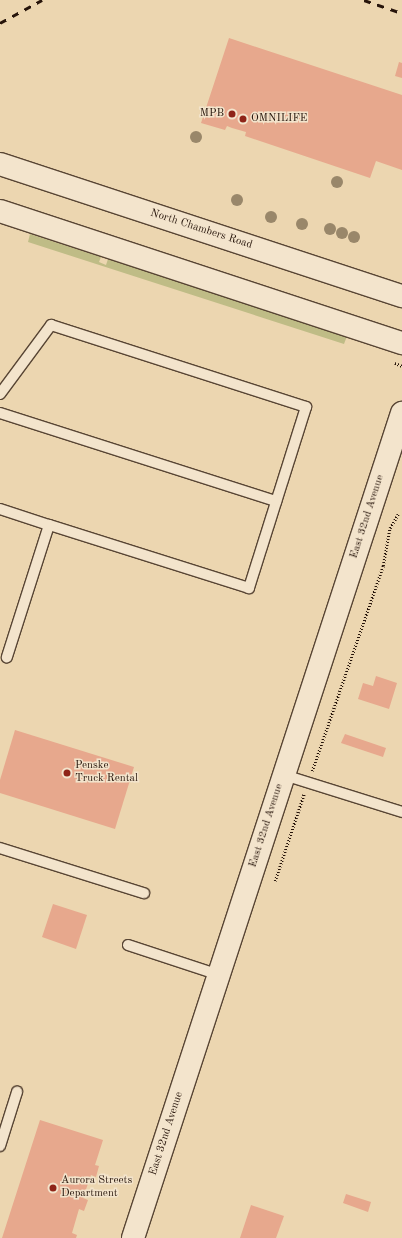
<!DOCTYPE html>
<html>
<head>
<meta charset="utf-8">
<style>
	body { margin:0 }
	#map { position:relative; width:402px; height:1238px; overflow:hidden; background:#ecd6b0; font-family:"Old Standard TT",serif }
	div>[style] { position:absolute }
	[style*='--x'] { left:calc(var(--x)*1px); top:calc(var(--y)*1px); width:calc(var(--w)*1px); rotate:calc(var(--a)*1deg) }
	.green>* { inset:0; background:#bfbc86 }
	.building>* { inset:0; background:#e7a88d }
	.path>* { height:2.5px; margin-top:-1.25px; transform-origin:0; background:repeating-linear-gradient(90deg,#27150b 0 1px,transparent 0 3px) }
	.roads { filter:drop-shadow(1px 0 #584534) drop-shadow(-1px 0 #584534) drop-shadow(0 1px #584534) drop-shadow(0 -1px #584534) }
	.lane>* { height:10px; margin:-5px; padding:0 5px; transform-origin:5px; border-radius:5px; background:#f3e4cc }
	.secondary>* { height:22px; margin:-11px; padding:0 11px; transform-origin:11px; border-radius:11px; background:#f3e4cc }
	.rail>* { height:3px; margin-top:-1.5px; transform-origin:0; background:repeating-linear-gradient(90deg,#27150b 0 7px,transparent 0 14px) }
	.trees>* { width:12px; height:12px; margin:-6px; border-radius:50%; background:#99876a }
	.dots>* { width:11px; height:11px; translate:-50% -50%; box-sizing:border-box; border:2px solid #f3e4cc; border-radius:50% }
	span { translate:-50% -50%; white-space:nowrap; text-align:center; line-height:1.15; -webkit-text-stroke:3px #f3e4cc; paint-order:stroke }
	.poi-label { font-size:11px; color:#27150b }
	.right { translate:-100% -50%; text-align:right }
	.left { translate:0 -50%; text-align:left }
	.street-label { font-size:11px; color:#27150b }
</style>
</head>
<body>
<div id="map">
	<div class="green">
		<i style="clip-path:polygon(30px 234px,101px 257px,99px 262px,106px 265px,108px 259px,347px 336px,344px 344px,28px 242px)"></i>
	</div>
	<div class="building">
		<i style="clip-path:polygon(229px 38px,402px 95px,402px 170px,376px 161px,370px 178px,245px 136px,246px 132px,232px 128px,227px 126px,225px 130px,201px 123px)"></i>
		<i style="clip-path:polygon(399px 62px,402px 63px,402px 78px,395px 76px)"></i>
		<i style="clip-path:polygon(376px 676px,397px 683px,389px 709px,358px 699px,363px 683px,373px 686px)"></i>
		<i style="clip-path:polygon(15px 730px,134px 767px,115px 829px,0 793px,0 780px)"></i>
		<i style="clip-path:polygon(345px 734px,386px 748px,383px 757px,341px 743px)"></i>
		<i style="clip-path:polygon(53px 904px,87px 915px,76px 949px,42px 937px)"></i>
		<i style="clip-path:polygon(40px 1120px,103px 1140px,95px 1165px,99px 1166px,96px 1177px,91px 1175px,83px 1198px,88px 1200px,84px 1211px,79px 1209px,72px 1233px,77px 1235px,76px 1238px,2px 1238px)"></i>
		<i style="clip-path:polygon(346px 1194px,371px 1202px,368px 1212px,343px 1203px)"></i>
		<i style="clip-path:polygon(251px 1205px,284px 1216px,276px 1238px,240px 1238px)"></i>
	</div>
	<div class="path">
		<i style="--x:395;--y:363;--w:8;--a:23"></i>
		<i style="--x:312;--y:771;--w:217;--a:-70.9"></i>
		<i style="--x:383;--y:566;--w:39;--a:-80"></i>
		<i style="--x:390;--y:528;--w:16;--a:-60"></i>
		<i style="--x:275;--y:881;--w:92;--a:-71.6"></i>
	</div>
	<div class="roads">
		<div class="lane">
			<i style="--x:0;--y:394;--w:86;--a:-53.5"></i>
			<i style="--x:51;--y:325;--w:268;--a:17.8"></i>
			<i style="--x:306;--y:407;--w:190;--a:107.5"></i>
			<i style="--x:249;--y:588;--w:210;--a:-162.5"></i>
			<i style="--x:49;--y:525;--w:139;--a:107.7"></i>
			<i style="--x:0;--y:413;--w:290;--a:17.7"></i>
			<i style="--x:0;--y:509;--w:52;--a:18.1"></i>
			<i style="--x:284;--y:775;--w:124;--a:17.4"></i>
			<i style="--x:0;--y:848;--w:151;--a:17.4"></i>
			<i style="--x:128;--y:945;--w:96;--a:18.2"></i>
			<i style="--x:0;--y:1146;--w:57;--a:-72.5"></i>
		</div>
		<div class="secondary">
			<i style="--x:0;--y:164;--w:423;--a:18.2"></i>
			<i style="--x:0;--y:211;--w:423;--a:18.2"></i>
			<i style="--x:133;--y:1238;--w:868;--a:-71.94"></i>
		</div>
	</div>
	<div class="rail">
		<i style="--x:364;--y:0;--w:40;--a:18.9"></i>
		<i style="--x:0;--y:23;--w:48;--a:-28.7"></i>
	</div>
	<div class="trees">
		<i style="left:196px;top:137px"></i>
		<i style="left:337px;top:182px"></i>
		<i style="left:237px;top:200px"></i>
		<i style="left:271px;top:217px"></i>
		<i style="left:302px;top:224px"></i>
		<i style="left:330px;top:229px"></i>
		<i style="left:342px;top:233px"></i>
		<i style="left:354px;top:237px"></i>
	</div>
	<div class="dots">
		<i style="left:232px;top:114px;background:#8f2418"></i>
		<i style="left:243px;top:119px;background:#8f2418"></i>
		<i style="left:67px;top:773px;background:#8f2418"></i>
		<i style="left:53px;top:1188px;background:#8f2418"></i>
	</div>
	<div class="poi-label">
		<span class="right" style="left:224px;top:114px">MPB</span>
		<span class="left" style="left:251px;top:119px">OMNILIFE</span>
		<span class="left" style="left:75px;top:773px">Penske<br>Truck Rental</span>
		<span class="left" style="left:61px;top:1188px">Aurora Streets<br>Department</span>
	</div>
	<div class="street-label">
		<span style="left:201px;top:230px;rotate:18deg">North Chambers Road</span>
		<span style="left:368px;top:517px;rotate:-72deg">East 32nd Avenue</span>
		<span style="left:267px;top:826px;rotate:-72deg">East 32nd Avenue</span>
		<span style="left:167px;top:1134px;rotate:-72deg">East 32nd Avenue</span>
	</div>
</div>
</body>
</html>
